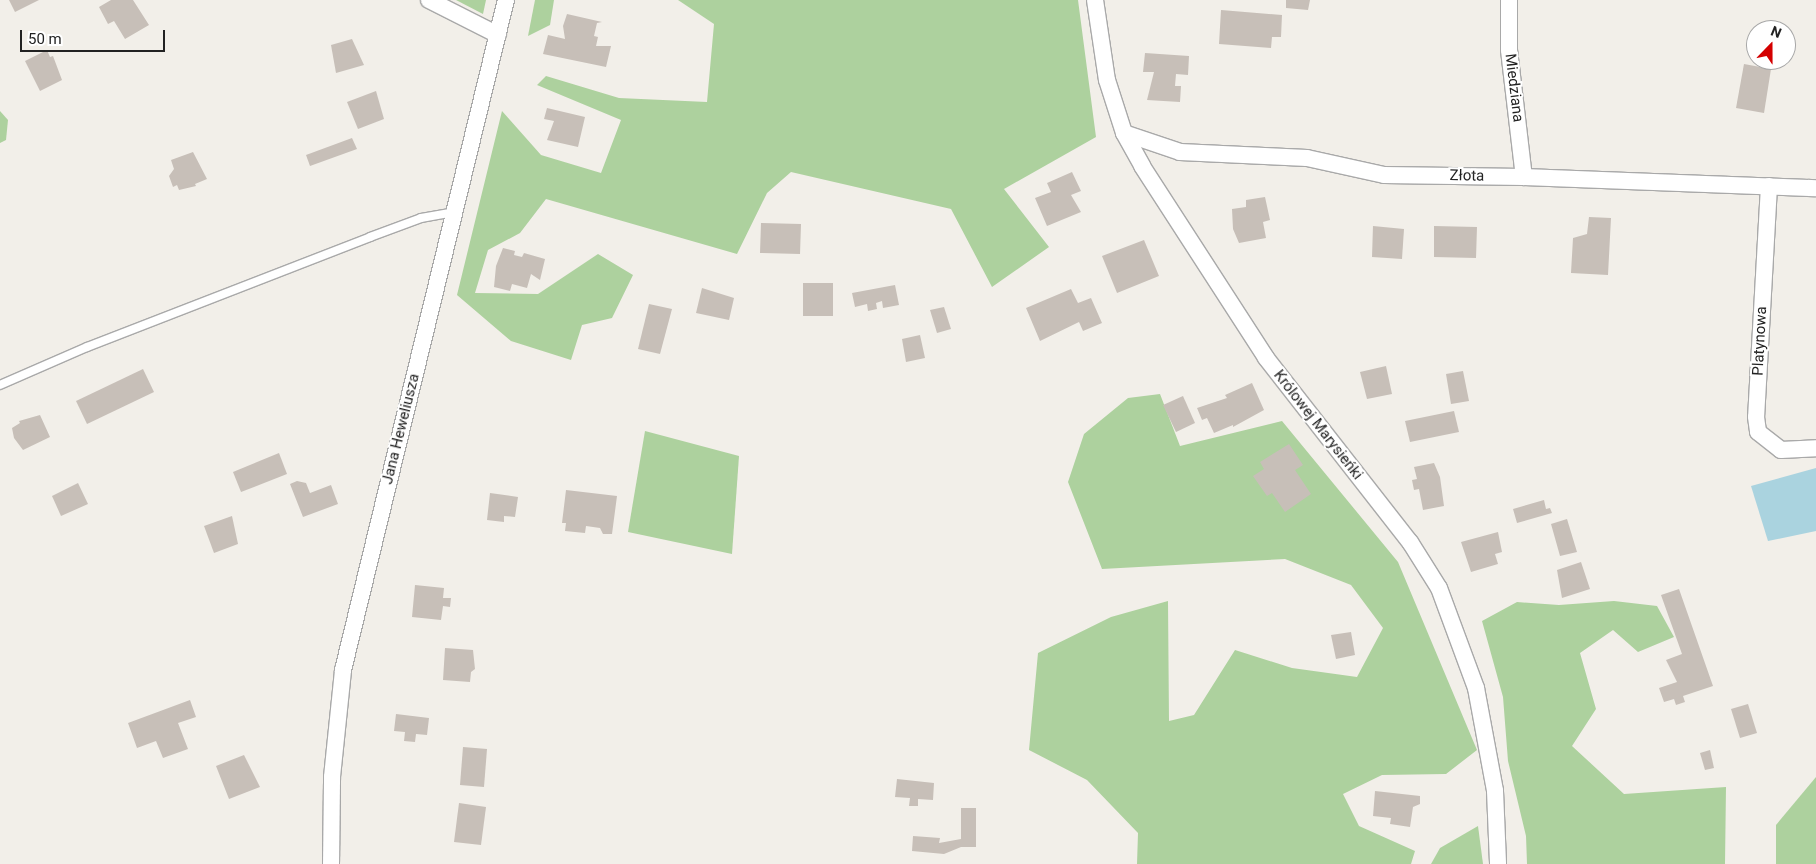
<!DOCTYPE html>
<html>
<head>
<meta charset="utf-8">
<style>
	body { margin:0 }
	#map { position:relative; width:1816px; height:864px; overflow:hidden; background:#f2efe9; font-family:Roboto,sans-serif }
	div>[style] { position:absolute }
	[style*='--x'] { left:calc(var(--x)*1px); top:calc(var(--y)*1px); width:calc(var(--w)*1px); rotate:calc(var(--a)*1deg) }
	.forest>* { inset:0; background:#add19e }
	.water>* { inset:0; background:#aad3df }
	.building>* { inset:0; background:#c7bfb8 }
	.roads { filter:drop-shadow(1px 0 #a9a9a9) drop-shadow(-1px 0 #a9a9a9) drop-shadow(0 1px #a9a9a9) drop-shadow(0 -1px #a9a9a9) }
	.lane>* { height:8px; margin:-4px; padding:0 4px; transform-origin:4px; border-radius:4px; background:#fff }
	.street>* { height:16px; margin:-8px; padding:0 8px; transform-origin:8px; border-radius:8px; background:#fff }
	span { translate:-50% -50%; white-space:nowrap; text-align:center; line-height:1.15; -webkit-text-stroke:4px #fff; paint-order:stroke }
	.street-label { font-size:15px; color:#222 }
	.north { position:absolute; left:1746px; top:20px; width:50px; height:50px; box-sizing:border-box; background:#fff; border:1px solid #a7a7a7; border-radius:50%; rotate:22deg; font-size:14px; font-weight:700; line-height:20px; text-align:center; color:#222 }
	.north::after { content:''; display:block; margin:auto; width:18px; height:22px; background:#d40000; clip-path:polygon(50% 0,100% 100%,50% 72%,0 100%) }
	.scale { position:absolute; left:20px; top:30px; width:145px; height:22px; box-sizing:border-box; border:2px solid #222; border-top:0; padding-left:6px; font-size:15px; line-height:18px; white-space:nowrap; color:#222; -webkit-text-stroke:4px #fff; paint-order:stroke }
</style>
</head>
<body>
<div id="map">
	<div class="forest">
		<i style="clip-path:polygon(456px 0,486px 0,483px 14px)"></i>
		<i style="clip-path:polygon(535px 0,554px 0,550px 25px,528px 36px)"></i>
		<i style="clip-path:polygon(678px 0,1078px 0,1096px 137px,1004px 189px,1049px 247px,992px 287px,951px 209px,791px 172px,767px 193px,737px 254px,546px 199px,520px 233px,488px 250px,475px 293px,538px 294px,598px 254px,633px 275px,612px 318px,582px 325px,571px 360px,511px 341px,457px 295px,502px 111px,541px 155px,601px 173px,621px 120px,537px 85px,546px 76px,619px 98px,707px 102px,714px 24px)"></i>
		<i style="clip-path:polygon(0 111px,8px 120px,6px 140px,0 143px)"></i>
		<i style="clip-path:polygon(1160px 394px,1180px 446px,1282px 421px,1398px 562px,1477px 750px,1446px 774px,1382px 775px,1343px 794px,1359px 826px,1415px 851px,1411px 864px,1137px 864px,1138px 833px,1087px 780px,1029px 750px,1038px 653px,1111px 617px,1168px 601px,1169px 721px,1194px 715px,1235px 650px,1292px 668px,1357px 677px,1383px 628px,1351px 585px,1285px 559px,1102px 569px,1068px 482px,1084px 434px,1128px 398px)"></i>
		<i style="clip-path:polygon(645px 431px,739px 456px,732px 554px,628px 532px)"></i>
		<i style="clip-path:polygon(1614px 601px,1657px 606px,1674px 637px,1638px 652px,1613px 630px,1580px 653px,1596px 709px,1572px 746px,1624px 794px,1726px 787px,1725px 864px,1527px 864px,1526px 836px,1508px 761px,1503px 697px,1482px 621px,1517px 602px,1559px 605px)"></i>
		<i style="clip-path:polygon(1816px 777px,1816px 864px,1776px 864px,1776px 825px)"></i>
		<i style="clip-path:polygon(1478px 826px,1483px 864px,1431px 864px,1440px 848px)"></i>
	</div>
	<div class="water">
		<i style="clip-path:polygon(1816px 468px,1816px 531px,1768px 541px,1751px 486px)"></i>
	</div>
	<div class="building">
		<i style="clip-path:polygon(9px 0,39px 0,15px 12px)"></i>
		<i style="clip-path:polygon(111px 0,133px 0,149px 25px,125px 39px,114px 21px,108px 24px,99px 7px)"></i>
		<i style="clip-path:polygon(1286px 0,1310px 0,1308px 10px,1286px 8px)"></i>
		<i style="clip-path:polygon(1221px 10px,1282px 15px,1281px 37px,1272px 37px,1271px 48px,1219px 44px)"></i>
		<i style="clip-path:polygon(567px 14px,602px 22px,597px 23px,594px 36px,598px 37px,596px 46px,611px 46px,606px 67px,543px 54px,548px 35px,565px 39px,563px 26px)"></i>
		<i style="clip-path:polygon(352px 39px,364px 65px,336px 73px,331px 45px)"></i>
		<i style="clip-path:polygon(47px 50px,50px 57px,53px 56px,62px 80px,40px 91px,25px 61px)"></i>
		<i style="clip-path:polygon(1145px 53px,1189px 56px,1188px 75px,1176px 74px,1175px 86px,1181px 86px,1180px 102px,1147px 100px,1154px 72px,1143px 72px)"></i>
		<i style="clip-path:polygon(1744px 64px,1771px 69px,1764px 113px,1736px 108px)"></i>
		<i style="clip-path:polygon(376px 91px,384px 119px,358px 129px,347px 102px)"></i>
		<i style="clip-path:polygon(547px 108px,585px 117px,578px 147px,547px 140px,554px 121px,544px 119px)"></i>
		<i style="clip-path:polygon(352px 138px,357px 149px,310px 166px,306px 155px)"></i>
		<i style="clip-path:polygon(193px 152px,207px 179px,195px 184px,196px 186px,179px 190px,177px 185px,173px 187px,169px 176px,174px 169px,171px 160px)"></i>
		<i style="clip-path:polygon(1072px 172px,1081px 191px,1071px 195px,1081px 212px,1047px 226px,1035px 198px,1051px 192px,1047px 183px)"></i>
		<i style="clip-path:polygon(1265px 197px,1270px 220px,1263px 222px,1266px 238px,1239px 243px,1233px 229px,1232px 209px,1246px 207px,1246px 200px)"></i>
		<i style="clip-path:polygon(1589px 217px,1611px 218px,1608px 275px,1571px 273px,1573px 238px,1587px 234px)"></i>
		<i style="clip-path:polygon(761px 223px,801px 224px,800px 254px,760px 253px)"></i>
		<i style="clip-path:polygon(1373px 226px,1404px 229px,1402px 259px,1372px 257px)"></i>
		<i style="clip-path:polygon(1434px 226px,1477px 227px,1476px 258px,1434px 257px)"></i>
		<i style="clip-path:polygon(1144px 240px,1159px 276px,1117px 293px,1102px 256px)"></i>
		<i style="clip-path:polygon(503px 248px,515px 251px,514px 255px,522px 257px,524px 253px,545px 259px,540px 280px,531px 274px,527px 288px,512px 284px,510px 291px,494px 287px,496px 266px)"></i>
		<i style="clip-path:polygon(803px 283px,833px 283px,833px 316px,803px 316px)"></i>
		<i style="clip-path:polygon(895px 285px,899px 305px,883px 308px,882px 301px,876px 303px,877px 309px,868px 311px,867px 304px,855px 307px,852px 293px)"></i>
		<i style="clip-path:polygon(702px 288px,734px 298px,729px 320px,696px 313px)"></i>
		<i style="clip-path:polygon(1071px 289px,1078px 303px,1091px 298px,1102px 323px,1083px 331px,1079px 322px,1040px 341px,1026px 308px)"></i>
		<i style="clip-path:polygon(649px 304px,672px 309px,660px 354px,638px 349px)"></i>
		<i style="clip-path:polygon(944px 307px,951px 329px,937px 333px,930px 310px)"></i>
		<i style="clip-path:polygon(920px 335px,925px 358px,906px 362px,902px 339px)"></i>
		<i style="clip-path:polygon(1386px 366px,1392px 394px,1367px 399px,1360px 372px)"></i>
		<i style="clip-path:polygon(143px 369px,154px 392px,87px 424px,76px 401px)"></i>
		<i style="clip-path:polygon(1463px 371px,1469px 401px,1451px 404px,1446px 374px)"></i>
		<i style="clip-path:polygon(1252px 383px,1264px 410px,1233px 427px,1233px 425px,1214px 433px,1207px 418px,1202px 420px,1197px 408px,1227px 398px,1225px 395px)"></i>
		<i style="clip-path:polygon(1183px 396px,1195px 423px,1176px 432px,1163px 405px)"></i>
		<i style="clip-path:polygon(1454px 411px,1459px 432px,1410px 442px,1405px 421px)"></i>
		<i style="clip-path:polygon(40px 415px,50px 437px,23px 450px,14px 438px,12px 428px,20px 423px,19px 421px)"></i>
		<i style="clip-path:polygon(1289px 444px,1303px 465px,1295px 470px,1311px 494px,1285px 512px,1272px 493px,1267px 496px,1253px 476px,1264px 469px,1260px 462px)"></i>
		<i style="clip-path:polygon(279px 453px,287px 474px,241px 492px,233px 472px)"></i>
		<i style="clip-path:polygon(1434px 463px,1440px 477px,1444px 506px,1423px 510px,1419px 489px,1414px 490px,1412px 480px,1417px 479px,1414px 467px)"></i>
		<i style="clip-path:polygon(297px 481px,306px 483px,310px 493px,331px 485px,338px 504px,303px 517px,290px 484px)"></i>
		<i style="clip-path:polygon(78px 483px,88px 504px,61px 516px,52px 496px)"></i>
		<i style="clip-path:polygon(566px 490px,617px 496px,612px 534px,603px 534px,600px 528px,586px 526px,585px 533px,565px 531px,566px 523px,562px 523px)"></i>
		<i style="clip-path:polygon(490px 493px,518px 497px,515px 517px,504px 516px,504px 522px,487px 520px)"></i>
		<i style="clip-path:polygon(1544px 500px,1546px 509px,1550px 508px,1552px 513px,1517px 523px,1513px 509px)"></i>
		<i style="clip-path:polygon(232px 516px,238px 544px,214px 553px,204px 526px)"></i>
		<i style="clip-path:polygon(1567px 519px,1577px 552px,1560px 556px,1551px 524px)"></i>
		<i style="clip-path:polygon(1498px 532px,1502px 552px,1495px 554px,1498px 564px,1471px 572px,1461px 542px)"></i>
		<i style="clip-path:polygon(1581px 562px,1590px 589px,1562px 598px,1557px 570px)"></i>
		<i style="clip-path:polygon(415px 585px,444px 588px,443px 598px,451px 598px,450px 607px,443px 606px,441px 620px,412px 617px)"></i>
		<i style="clip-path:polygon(1679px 589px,1713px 686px,1683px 696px,1685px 702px,1676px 705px,1674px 699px,1664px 702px,1659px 688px,1677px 682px,1666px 660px,1682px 654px,1661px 595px)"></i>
		<i style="clip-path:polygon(1351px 632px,1355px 655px,1336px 659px,1331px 635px)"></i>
		<i style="clip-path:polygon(445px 648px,473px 650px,475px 669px,471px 672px,470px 682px,443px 680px)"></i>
		<i style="clip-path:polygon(190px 700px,196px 717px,178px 723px,188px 749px,163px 758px,156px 741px,137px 748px,128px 723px)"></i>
		<i style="clip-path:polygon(1748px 704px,1757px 733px,1740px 738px,1731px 709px)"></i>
		<i style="clip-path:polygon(396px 714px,429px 718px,427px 735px,416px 734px,415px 742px,404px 741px,405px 732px,394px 731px)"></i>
		<i style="clip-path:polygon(463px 747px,487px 749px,484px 787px,460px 785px)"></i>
		<i style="clip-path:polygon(1710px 750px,1714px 768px,1705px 770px,1700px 753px)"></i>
		<i style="clip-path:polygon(244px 755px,260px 787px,229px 799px,216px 766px)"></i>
		<i style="clip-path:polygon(897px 779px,934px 783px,933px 800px,918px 799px,918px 806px,909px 806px,910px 798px,895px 797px)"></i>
		<i style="clip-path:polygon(1375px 791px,1420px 796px,1420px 804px,1413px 807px,1410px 827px,1390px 824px,1391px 818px,1373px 816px)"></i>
		<i style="clip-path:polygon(459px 803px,486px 807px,481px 845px,454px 842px)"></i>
		<i style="clip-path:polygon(961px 808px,976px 808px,976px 847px,961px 847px,944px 854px,912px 851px,913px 836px,940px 838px,939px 843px,961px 839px)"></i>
	</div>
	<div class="roads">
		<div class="lane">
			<i style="--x:0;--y:385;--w:95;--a:-23.6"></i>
			<i style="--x:87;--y:347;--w:304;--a:-21.2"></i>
			<i style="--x:370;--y:237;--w:54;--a:-20.4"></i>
			<i style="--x:421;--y:218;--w:35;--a:-10"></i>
		</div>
		<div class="street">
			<i style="--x:429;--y:0;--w:77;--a:26.9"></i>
			<i style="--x:1095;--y:0;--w:81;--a:81.5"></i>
			<i style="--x:1107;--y:80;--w:56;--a:72.2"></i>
			<i style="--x:1124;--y:133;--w:38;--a:61"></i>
			<i style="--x:1142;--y:166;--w:229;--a:57.1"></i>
			<i style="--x:1266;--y:358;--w:234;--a:52"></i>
			<i style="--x:1410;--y:542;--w:54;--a:57.8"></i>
			<i style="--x:1439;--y:588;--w:107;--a:69.7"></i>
			<i style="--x:1476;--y:688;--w:105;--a:79.5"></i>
			<i style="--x:1495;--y:791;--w:73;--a:87.6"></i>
			<i style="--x:1509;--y:0;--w:50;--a:90"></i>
			<i style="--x:1509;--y:50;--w:128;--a:83.3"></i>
			<i style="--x:1124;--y:133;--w:59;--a:18.7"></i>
			<i style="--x:1180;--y:152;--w:127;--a:2.7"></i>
			<i style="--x:1307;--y:158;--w:79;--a:12.4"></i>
			<i style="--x:1384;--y:175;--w:140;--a:0.8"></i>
			<i style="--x:1524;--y:177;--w:292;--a:2.2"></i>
			<i style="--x:1769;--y:186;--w:231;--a:93.2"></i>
			<i style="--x:1756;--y:417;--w:15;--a:82"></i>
			<i style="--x:1758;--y:432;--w:29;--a:38"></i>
			<i style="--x:1781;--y:450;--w:35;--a:-3"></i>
			<i style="--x:331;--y:864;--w:87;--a:-89.3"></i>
			<i style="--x:332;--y:777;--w:108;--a:-84.1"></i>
			<i style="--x:343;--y:670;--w:690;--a:-76.33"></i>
		</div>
	</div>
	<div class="street-label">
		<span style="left:1514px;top:88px;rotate:83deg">Miedziana</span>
		<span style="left:1467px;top:176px;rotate:1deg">Złota</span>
		<span style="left:1760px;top:341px;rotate:-87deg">Platynowa</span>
		<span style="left:1318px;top:425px;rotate:52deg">Królowej Marysieńki</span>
		<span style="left:401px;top:429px;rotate:-76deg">Jana Heweliusza</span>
	</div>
	<div class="north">N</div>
	<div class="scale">50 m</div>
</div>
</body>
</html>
